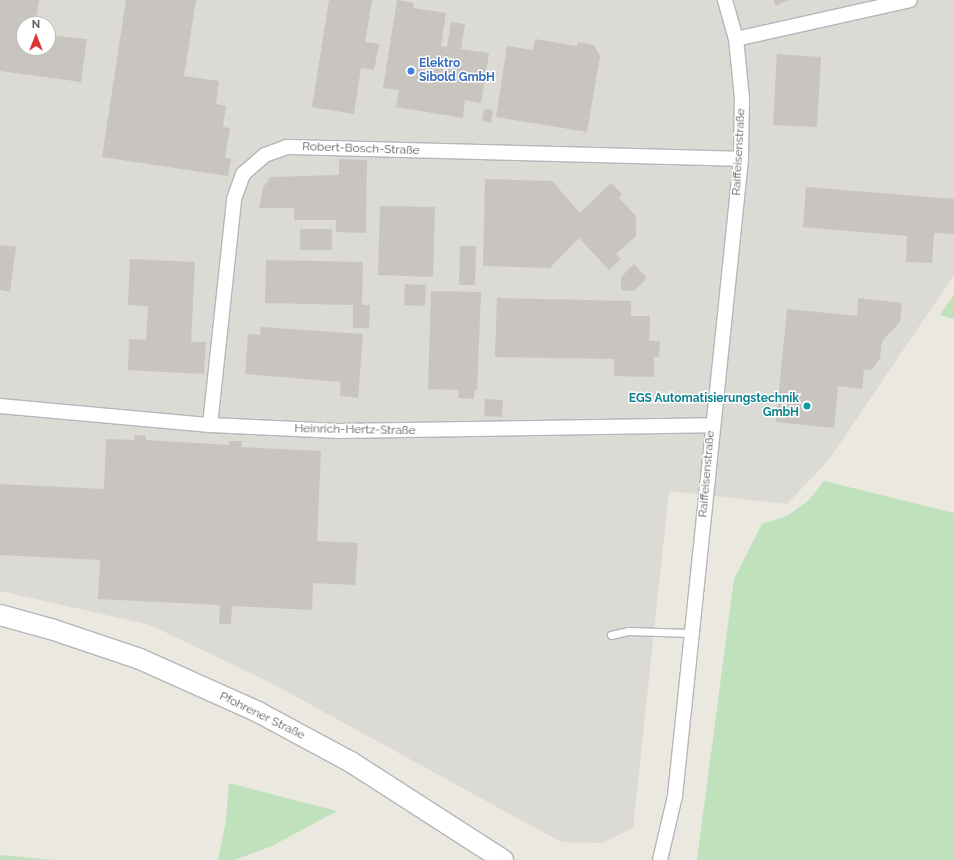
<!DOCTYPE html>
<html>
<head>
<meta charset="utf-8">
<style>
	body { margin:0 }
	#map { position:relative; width:954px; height:860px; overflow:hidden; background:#ebe8e0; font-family:Raleway,sans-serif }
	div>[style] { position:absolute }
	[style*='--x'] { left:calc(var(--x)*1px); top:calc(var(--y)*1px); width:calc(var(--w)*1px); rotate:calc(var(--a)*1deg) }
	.industrial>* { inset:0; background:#dcdad4 }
	.green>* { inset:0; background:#bfe2bd }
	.building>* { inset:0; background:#c8c4bf }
	.roads { filter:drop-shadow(1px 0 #b3b6ba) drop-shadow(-1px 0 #b3b6ba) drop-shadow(0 1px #b3b6ba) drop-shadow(0 -1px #b3b6ba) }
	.service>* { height:7px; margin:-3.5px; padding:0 3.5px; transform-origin:3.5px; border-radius:3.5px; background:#fff }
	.minor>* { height:14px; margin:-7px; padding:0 7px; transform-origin:7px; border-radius:7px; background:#fff }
	.secondary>* { height:20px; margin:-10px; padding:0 10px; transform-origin:10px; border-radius:10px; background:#fff }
	.dots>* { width:11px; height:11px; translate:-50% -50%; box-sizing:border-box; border:2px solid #fff; border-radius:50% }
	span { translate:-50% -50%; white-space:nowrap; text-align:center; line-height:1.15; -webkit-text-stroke:3px #fff; paint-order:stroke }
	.shop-label { font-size:12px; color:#366cbe; font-weight:700 }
	.left { translate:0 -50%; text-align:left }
	.street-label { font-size:12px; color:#595c60 }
	.culture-label { font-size:12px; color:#0d838f; font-weight:700 }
	.right { translate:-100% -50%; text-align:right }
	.north { position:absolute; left:16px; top:16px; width:40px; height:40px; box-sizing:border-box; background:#fff; border:1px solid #bdbebf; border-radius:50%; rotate:0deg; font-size:11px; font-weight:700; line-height:16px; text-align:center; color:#595c60 }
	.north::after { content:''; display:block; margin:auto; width:14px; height:18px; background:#de3533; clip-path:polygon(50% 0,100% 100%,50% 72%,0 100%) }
</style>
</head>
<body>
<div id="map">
	<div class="industrial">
		<i style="clip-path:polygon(evenodd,0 0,954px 0,954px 275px,828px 461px,787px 504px,669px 491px,633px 828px,602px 843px,561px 842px,271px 683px,150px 625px,0 591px,0 0,24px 24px,48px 24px,48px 48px,24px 48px,24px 24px)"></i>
	</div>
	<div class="green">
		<i style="clip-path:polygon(954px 294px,954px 319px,940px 315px)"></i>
		<i style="clip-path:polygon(824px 481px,954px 513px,954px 860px,697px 860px,734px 579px,762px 524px,787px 516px,808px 501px)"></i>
		<i style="clip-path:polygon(229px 783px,337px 811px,272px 846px,234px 860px,218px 860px,226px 820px)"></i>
		<i style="clip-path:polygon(0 855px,53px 860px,0 860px)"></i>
	</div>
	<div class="building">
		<i style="clip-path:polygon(0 0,39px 0,35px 24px,24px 24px,24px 48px,48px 48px,48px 35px,87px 39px,81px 82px,0 71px)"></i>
		<i style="clip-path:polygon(126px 0,196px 0,184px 76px,219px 81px,216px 104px,226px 106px,223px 127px,230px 128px,225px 158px,231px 159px,228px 176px,102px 157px)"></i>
		<i style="clip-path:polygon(329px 0,372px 0,365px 42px,379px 44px,374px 70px,361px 68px,354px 114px,312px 107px)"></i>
		<i style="clip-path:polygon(397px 0,414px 3px,413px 8px,446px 13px,441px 46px,447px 47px,451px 22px,465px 24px,461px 49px,489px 53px,481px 103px,465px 100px,463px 118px,396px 107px,399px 90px,383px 88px)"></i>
		<i style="clip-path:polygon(773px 0,788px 0,776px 6px)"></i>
		<i style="clip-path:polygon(535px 39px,577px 46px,578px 42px,594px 45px,600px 56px,587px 132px,496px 117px,507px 46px,533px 50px)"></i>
		<i style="clip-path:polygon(777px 54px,821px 57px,817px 127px,773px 125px)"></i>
		<i style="clip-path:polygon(484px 109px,493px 110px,491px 123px,482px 121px)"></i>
		<i style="clip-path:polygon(339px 159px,367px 160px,366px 233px,336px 232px,336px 220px,294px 220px,294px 208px,259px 208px,263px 188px,270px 177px,339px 175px)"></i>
		<i style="clip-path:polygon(485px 179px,552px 181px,580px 213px,611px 183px,622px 194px,619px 198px,636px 216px,636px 236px,616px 254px,621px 259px,609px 270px,579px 238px,550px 268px,483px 266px)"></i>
		<i style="clip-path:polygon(806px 187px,954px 199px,954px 234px,934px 233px,932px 263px,906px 262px,907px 236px,803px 227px)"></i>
		<i style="clip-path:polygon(380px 206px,435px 207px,433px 277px,378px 275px)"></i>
		<i style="clip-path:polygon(300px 229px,332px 229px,332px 250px,300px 250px)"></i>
		<i style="clip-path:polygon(0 245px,16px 247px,10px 292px,0 290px)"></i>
		<i style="clip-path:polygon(460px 246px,476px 246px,475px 285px,459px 285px)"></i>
		<i style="clip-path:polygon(130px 259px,195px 262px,191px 342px,206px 342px,204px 374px,128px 370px,129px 339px,146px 340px,148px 306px,128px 305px)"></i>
		<i style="clip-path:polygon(266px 260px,363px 262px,362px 305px,370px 305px,369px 328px,353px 328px,353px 305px,265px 303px)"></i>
		<i style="clip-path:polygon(634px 264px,647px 278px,634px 291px,621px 290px,621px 277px)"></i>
		<i style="clip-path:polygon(405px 284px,426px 285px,425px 306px,404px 305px)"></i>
		<i style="clip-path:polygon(431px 291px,481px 292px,477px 390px,474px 390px,474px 399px,458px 398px,459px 390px,428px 389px)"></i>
		<i style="clip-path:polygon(497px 298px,631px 301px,631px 316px,650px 316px,649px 341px,660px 341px,659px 357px,654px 357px,654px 377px,614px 376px,614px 359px,495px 357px)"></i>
		<i style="clip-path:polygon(858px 298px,902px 303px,900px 322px,882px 341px,880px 358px,872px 370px,864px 369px,862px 389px,838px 386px,834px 428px,776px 422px,787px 309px,857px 316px)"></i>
		<i style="clip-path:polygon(261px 327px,363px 334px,358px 398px,340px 396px,341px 382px,245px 374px,248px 334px,260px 335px)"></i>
		<i style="clip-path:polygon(485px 399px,503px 400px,502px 417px,484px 416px)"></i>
		<i style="clip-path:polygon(134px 435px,146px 436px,146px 440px,229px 445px,229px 441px,242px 441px,241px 447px,321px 451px,317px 541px,358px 543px,355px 585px,313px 583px,312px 610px,232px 606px,231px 624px,219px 624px,220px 605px,98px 599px,100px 560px,0 555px,0 484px,104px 489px,106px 439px,134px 440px)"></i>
	</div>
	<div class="roads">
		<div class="service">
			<i style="--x:611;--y:635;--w:18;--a:-13"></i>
			<i style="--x:629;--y:631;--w:61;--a:1.9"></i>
		</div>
		<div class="minor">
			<i style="--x:736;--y:39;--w:178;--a:-12.6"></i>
			<i style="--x:0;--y:406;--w:211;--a:5.2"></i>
			<i style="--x:210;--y:425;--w:129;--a:2.7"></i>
			<i style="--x:339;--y:431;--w:372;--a:-0.9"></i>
			<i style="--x:210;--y:425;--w:227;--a:-83.9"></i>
			<i style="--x:234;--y:199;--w:27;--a:-70"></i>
			<i style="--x:243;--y:174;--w:29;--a:-41"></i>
			<i style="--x:265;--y:155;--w:23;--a:-20"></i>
			<i style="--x:287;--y:147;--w:454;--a:1.5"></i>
			<i style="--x:660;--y:860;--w:66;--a:-76.8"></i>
			<i style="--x:675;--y:796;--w:640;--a:-84.08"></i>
			<i style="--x:741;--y:159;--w:61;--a:-89.1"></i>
			<i style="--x:742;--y:98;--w:59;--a:-95.8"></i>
			<i style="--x:736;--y:39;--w:41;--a:-105.8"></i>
		</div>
		<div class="secondary">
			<i style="--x:0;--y:615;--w:53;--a:15.4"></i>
			<i style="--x:51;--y:629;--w:94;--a:18.6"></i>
			<i style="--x:140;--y:659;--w:129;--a:24.2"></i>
			<i style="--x:258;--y:712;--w:106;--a:28.3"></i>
			<i style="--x:351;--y:762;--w:181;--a:32.8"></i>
		</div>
	</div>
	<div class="dots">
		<i style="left:411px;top:71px;background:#3f7fe0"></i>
		<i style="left:807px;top:406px;background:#0f9aa8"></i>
	</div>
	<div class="shop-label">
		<span class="left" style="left:419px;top:71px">Elektro<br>Sibold GmbH</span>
	</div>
	<div class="street-label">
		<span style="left:361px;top:149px;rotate:2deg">Robert-Bosch-Straße</span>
		<span style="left:739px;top:152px;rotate:-87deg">Raiffeisenstraße</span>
		<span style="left:355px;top:430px;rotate:1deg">Heinrich-Hertz-Straße</span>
		<span style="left:707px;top:474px;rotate:-85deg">Raiffeisenstraße</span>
		<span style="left:262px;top:716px;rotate:26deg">Pfohrener Straße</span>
	</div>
	<div class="culture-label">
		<span class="right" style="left:799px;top:406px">EGS Automatisierungstechnik<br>GmbH</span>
	</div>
	<div class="north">N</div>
</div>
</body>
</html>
